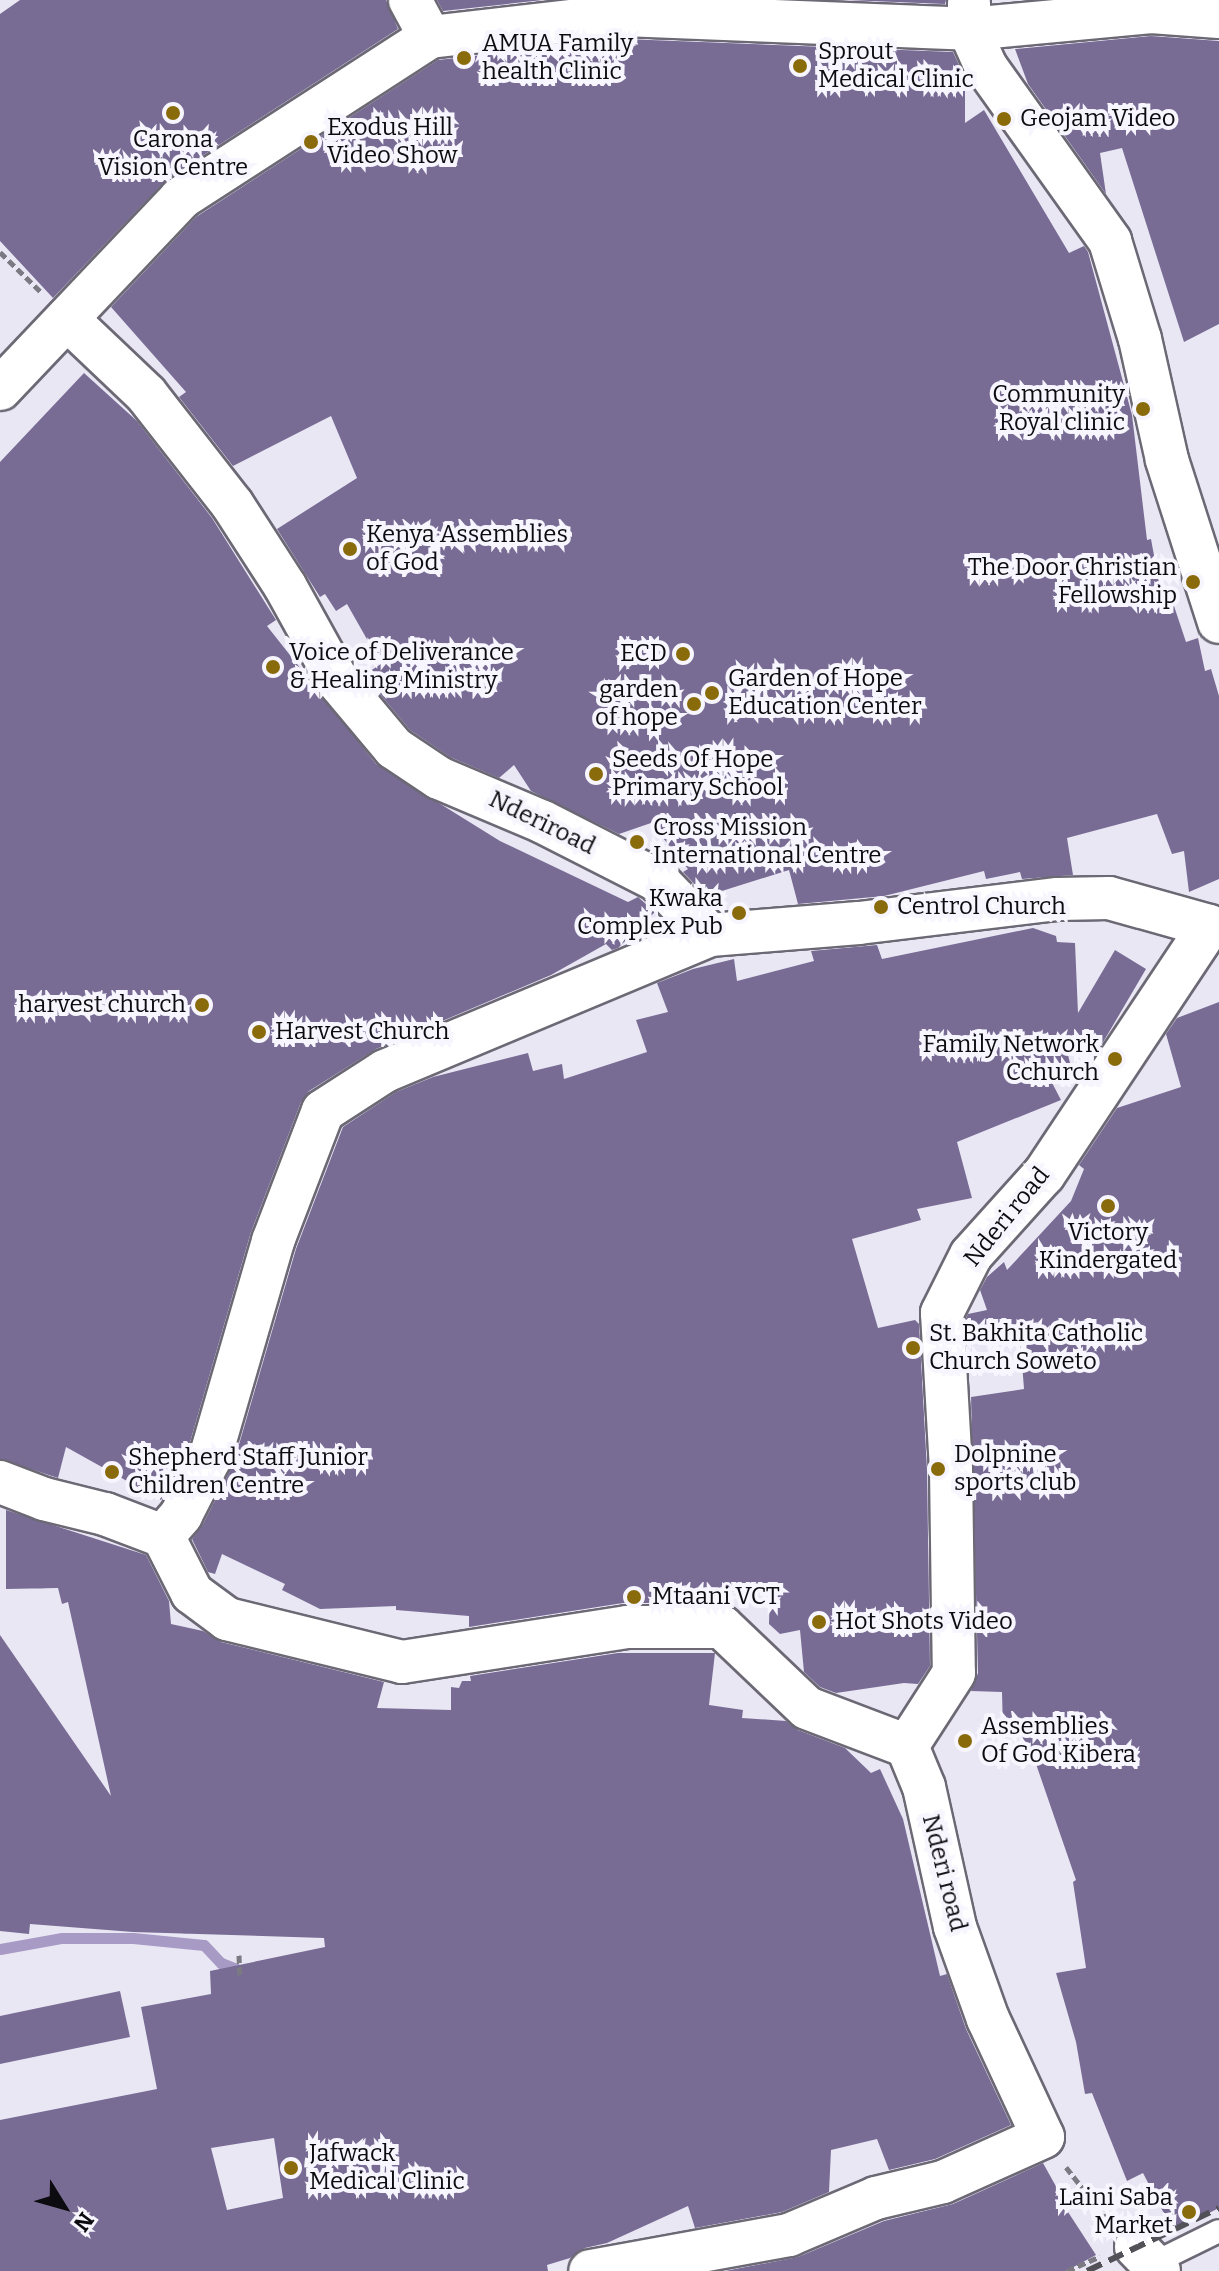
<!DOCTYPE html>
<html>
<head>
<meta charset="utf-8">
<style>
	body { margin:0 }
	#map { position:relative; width:1219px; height:2271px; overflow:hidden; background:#eae7f4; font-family:Bitter,serif }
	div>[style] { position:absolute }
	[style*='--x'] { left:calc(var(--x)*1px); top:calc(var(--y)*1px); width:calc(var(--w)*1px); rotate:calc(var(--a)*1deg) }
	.stream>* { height:11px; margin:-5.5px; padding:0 5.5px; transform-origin:5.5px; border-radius:5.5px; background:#a79ac5 }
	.building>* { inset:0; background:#786c95 }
	.path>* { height:5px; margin-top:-2.5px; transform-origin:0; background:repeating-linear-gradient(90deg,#7b7982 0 8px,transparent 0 12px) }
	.roads { filter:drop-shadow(2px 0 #6c6975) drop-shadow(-2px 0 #6c6975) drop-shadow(0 2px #6c6975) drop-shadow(0 -2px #6c6975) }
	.service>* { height:22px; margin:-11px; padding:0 11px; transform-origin:11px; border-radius:11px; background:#fff }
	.minor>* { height:42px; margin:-21px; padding:0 21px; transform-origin:21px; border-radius:21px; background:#fff }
	.rail>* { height:6px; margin-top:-3px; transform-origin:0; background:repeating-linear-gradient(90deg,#525157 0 16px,transparent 0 24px) }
	.dots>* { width:22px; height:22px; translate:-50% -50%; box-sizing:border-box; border:4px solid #f7f5fd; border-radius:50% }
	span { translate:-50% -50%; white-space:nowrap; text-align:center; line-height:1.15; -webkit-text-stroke:8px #f7f5fd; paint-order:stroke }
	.poi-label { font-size:24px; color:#0c0b0f }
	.left { translate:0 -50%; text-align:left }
	.right { translate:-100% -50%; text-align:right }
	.street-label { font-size:24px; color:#0c0b0f }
	.north { position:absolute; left:24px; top:2167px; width:80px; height:80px; -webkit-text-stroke:6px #f7f5fd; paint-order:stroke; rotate:127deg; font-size:22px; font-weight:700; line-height:32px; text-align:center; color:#0c0b0f }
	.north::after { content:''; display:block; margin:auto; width:28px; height:36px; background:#0c0b0f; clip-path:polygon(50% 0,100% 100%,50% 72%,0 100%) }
</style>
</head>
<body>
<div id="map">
	<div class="stream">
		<i style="--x:0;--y:1949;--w:63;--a:-10.1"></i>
		<i style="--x:62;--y:1938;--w:71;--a:0"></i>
		<i style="--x:133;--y:1938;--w:71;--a:5.6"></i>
		<i style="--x:204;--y:1945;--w:25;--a:47"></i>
		<i style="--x:221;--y:1963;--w:22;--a:21"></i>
	</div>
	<div class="building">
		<i style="clip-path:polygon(20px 0,386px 0,398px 29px,168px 178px,53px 298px,0 241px,0 14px)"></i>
		<i style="clip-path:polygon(437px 0,543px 0,443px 11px)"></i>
		<i style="clip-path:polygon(846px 0,946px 0,945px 4px)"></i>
		<i style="clip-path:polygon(1151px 36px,1219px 41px,1219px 324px,1184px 342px,1122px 148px,1100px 153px,1106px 194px,1028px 84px,1015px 49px)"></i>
		<i style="clip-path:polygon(625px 39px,953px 52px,965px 78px,965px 123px,984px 110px,1069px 253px,1084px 246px,1088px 252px,1132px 415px,1147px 540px,1151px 539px,1162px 599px,1171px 597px,1186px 642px,1198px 638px,1205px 671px,1211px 669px,1219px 696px,1219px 879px,1189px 892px,1184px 851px,1172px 854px,1157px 814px,1067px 838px,1073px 875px,1022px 879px,1020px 872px,986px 879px,984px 871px,884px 896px,798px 904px,789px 870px,706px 896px,683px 872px,688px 869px,651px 823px,619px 834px,531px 791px,514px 765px,499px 778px,450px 757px,410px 730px,364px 675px,381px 664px,347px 604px,336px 611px,325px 594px,320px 597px,277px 529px,357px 478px,331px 416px,233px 466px,179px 397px,186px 392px,111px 307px,196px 217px,438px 60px)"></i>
		<i style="clip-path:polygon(84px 373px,137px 421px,212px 518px,276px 620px,267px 626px,376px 764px,500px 841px,628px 902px,638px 897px,655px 912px,618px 948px,612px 950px,606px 944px,551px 975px,376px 1049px,309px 1091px,301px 1102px,251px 1232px,188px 1449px,161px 1500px,66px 1447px,58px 1478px,0 1459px,0 462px)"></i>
		<i style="clip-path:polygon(1033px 928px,1056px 936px,1057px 942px,1075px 943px,1078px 1013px,1115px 950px,1146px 969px,1102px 1044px,1068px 1055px,1070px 1063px,1049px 1077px,1061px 1100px,957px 1142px,972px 1198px,917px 1209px,921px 1220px,852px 1239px,878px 1328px,915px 1320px,919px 1324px,927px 1470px,930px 1666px,918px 1684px,904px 1683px,836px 1693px,820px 1687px,804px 1672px,800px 1630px,780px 1634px,769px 1624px,770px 1586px,736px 1595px,724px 1584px,723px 1589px,648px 1603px,623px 1603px,469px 1627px,469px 1616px,396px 1610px,396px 1606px,320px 1609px,282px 1590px,285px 1584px,222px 1554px,215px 1574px,208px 1572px,192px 1539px,202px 1526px,233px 1465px,296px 1249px,343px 1127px,396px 1092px,433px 1077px,528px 1053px,533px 1071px,562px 1064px,564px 1079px,647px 1052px,636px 1020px,668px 1012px,657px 983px,693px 969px,734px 959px,737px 981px,814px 961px,811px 951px,877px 945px,882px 959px)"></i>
		<i style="clip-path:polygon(1219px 1002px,1219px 2208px,1173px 2231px,1143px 2173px,1127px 2181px,1092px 2093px,1085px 2094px,1076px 2042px,1056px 1973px,1086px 1968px,1073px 1882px,1076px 1880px,1036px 1764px,1032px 1765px,1020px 1729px,1003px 1731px,1002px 1692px,971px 1691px,978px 1673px,971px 1397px,1024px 1389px,1020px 1337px,967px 1337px,966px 1318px,968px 1314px,987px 1310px,980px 1290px,987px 1277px,1004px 1262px,1007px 1270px,1071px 1201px,1084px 1169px,1079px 1165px,1117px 1108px,1181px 1087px,1166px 1034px,1177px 1018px)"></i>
		<i style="clip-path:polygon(evenodd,6px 1510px,146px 1555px,169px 1601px,171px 1624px,203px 1631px,221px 1642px,384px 1682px,377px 1708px,451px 1710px,451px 1687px,459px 1688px,462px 1681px,471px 1681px,470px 1676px,618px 1653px,715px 1653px,709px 1705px,743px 1710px,742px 1718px,786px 1721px,798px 1730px,845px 1748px,871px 1773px,880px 1769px,903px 1819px,940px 1976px,947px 1974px,966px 2029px,1011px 2125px,935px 2159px,889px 2170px,877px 2139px,831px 2150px,829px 2192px,782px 2212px,695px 2228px,688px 2206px,607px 2243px,585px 2248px,570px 2258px,547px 2265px,548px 2271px,0 2271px,0 2120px,157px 2089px,141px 2007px,211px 1994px,210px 1971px,325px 1947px,324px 1938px,133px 1932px,30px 1924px,29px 1934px,0 1931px,0 1635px,111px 1796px,68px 1602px,62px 1604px,58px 1588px,6px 1589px,6px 1510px,274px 2138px,283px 2198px,227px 2210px,211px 2148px,274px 2138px)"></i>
		<i style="clip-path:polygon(120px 1991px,130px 2037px,0 2064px,0 2016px)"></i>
		<i style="clip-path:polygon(1043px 2163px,1058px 2190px,1055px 2192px,1096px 2255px,1066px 2271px,725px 2271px,798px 2257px,884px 2221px,953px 2204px)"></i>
	</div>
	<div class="path">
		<i style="--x:0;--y:252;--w:57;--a:44.3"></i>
		<i style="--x:239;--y:1955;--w:23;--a:88"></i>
		<i style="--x:1066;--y:2167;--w:70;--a:52"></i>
		<i style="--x:1067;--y:2271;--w:36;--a:-24"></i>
	</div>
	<div class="roads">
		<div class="service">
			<i style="--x:1154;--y:2263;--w:72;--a:-26.2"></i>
		</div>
		<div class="minor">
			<i style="--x:410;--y:0;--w:42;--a:61.6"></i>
			<i style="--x:969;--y:3;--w:26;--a:90"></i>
			<i style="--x:969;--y:29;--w:42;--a:65.9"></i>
			<i style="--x:986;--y:67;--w:214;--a:54.5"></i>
			<i style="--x:1110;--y:241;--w:102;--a:73"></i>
			<i style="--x:1140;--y:339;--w:124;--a:77.4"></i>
			<i style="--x:1167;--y:460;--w:170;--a:72.2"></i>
			<i style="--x:67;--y:319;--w:109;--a:43.5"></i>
			<i style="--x:146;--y:394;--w:140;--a:52"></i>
			<i style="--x:232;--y:504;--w:98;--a:57.1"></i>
			<i style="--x:285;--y:586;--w:107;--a:61"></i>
			<i style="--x:337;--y:680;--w:89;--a:50"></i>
			<i style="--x:394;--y:748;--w:54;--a:33.7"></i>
			<i style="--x:439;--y:778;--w:113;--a:22.9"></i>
			<i style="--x:543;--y:822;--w:128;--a:27"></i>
			<i style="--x:657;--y:880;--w:76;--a:46.1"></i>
			<i style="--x:710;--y:935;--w:149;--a:-4.6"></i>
			<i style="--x:859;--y:923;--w:200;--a:-6.9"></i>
			<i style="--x:1058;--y:899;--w:51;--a:-1.1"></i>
			<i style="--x:1109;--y:898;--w:104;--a:15.6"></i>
			<i style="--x:1209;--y:926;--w:298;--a:123.6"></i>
			<i style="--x:1044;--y:1174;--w:109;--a:132"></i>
			<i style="--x:971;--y:1255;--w:65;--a:116.6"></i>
			<i style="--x:942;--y:1313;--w:156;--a:86.7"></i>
			<i style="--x:951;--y:1469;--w:204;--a:89.2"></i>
			<i style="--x:954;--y:1673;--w:87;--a:122.8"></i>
			<i style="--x:907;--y:1746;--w:44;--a:67.5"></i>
			<i style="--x:924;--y:1787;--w:143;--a:77.5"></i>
			<i style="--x:955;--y:1927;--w:98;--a:70.3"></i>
			<i style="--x:988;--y:2019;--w:130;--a:65"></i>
			<i style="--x:1043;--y:2137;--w:110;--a:155.8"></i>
			<i style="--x:943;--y:2182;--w:69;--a:166.6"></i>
			<i style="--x:876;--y:2198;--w:95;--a:157"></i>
			<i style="--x:789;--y:2235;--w:202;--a:169.7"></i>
			<i style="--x:0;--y:389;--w:263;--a:-46.5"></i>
			<i style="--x:181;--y:198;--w:297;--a:-32.9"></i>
			<i style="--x:430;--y:37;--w:195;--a:-6.5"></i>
			<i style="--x:624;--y:15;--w:345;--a:2.3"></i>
			<i style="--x:969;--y:29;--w:183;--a:-5.3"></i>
			<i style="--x:1151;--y:12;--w:68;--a:4.2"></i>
			<i style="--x:0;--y:1482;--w:47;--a:21.1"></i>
			<i style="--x:44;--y:1499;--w:63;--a:13.8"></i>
			<i style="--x:105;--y:1514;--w:62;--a:20.8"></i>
			<i style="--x:163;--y:1536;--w:64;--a:63"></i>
			<i style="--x:192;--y:1593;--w:44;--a:36.6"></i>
			<i style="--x:227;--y:1619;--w:180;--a:13.8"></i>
			<i style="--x:402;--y:1662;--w:228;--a:-8.8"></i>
			<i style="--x:627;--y:1627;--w:95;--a:0"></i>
			<i style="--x:722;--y:1627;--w:117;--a:43.6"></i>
			<i style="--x:807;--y:1708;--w:107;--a:20.8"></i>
			<i style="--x:163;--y:1536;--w:28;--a:-49"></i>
			<i style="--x:181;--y:1515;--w:64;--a:-63"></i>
			<i style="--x:210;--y:1458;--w:226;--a:-73.8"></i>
			<i style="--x:273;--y:1241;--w:139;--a:-69"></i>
			<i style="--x:323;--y:1111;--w:74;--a:-32.8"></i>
			<i style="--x:385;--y:1071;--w:352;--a:-22.7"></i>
			<i style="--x:1136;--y:2247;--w:33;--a:46"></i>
		</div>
	</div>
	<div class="rail">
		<i style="--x:1087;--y:2271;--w:146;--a:-25.5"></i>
	</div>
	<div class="dots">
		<i style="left:464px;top:58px;background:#8a6b0b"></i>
		<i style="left:800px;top:66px;background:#8a6b0b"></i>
		<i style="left:173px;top:113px;background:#8a6b0b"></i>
		<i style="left:1004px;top:119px;background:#8a6b0b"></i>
		<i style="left:311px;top:142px;background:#8a6b0b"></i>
		<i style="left:1143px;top:409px;background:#8a6b0b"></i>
		<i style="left:350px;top:549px;background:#8a6b0b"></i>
		<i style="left:1193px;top:582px;background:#8a6b0b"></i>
		<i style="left:683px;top:654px;background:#8a6b0b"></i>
		<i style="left:273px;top:667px;background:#8a6b0b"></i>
		<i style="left:712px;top:693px;background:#8a6b0b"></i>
		<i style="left:694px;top:704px;background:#8a6b0b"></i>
		<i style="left:596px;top:774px;background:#8a6b0b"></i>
		<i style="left:637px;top:842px;background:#8a6b0b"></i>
		<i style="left:881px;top:907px;background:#8a6b0b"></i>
		<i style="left:739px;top:913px;background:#8a6b0b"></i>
		<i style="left:202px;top:1005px;background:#8a6b0b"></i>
		<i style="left:259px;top:1032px;background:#8a6b0b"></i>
		<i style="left:1115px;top:1059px;background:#8a6b0b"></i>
		<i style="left:1108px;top:1206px;background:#8a6b0b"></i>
		<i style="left:913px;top:1348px;background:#8a6b0b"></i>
		<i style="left:938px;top:1469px;background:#8a6b0b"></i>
		<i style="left:112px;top:1472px;background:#8a6b0b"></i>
		<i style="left:634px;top:1597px;background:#8a6b0b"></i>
		<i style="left:819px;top:1622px;background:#8a6b0b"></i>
		<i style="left:965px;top:1741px;background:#8a6b0b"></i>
		<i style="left:291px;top:2168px;background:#8a6b0b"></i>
		<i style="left:1189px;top:2212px;background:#8a6b0b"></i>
	</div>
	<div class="poi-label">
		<span class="left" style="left:482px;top:58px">AMUA Family<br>health Clinic</span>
		<span class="left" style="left:818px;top:66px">Sprout<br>Medical Clinic</span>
		<span class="left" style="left:1020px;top:119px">Geojam Video</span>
		<span class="left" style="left:327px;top:142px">Exodus Hill<br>Video Show</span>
		<span style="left:173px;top:154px">Carona<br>Vision Centre</span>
		<span class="right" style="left:1125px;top:409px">Community<br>Royal clinic</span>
		<span class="left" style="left:366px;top:549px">Kenya Assemblies<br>of God</span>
		<span class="right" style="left:1177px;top:582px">The Door Christian<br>Fellowship</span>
		<span class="left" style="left:289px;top:667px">Voice of Deliverance<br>&amp; Healing Ministry</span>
		<span class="right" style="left:667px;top:654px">ECD</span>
		<span class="left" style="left:728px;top:693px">Garden of Hope<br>Education Center</span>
		<span class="right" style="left:678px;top:704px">garden<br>of hope</span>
		<span class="left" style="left:612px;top:774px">Seeds Of Hope<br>Primary School</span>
		<span class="left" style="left:653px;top:842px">Cross Mission<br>International Centre</span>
		<span class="right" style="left:723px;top:913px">Kwaka<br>Complex Pub</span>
		<span class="left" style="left:897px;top:907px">Centrol Church</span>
		<span class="right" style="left:186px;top:1005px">harvest church</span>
		<span class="left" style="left:275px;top:1032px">Harvest Church</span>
		<span class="right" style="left:1099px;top:1059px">Family Network<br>Cchurch</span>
		<span style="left:1108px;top:1247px">Victory<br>Kindergated</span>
		<span class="left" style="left:929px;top:1348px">St. Bakhita Catholic<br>Church Soweto</span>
		<span class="left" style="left:954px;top:1469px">Dolpnine<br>sports club</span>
		<span class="left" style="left:128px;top:1472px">Shepherd Staff Junior<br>Children Centre</span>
		<span class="left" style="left:652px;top:1597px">Mtaani VCT</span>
		<span class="left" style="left:835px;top:1622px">Hot Shots Video</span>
		<span class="left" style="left:981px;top:1741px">Assemblies<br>Of God Kibera</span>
		<span class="left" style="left:309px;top:2168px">Jafwack<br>Medical Clinic</span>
		<span class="right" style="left:1173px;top:2212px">Laini Saba<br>Market</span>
	</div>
	<div class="street-label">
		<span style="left:542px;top:823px;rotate:26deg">Nderiroad</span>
		<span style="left:1007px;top:1217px;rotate:-51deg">Nderi road</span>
		<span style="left:944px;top:1873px;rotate:76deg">Nderi road</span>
	</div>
	<div class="north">N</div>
</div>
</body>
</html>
